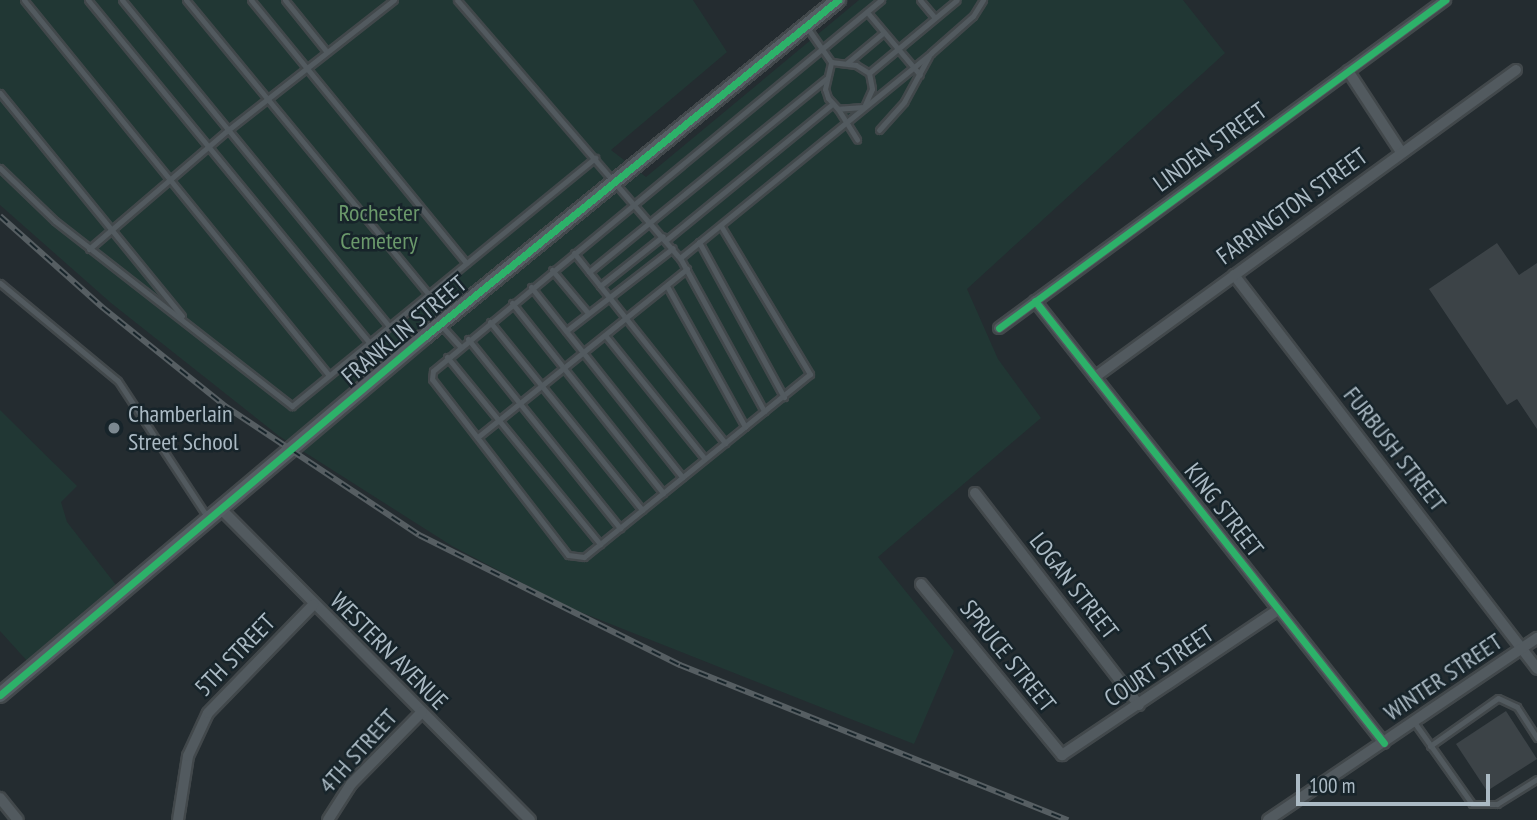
<!DOCTYPE html>
<html>
<head>
<meta charset="utf-8">
<style>
	body { margin:0 }
	#map { position:relative; width:1537px; height:820px; overflow:hidden; background:#242c30; font-family:"PT Sans Narrow",sans-serif }
	div>[style] { position:absolute }
	[style*='--x'] { left:calc(var(--x)*1px); top:calc(var(--y)*1px); width:calc(var(--w)*1px); rotate:calc(var(--a)*1deg) }
	.green>* { inset:0; background:#213734 }
	.building>* { inset:0; background:#3c4347 }
	.roads { filter:drop-shadow(2px 0 #42484b) drop-shadow(-2px 0 #42484b) drop-shadow(0 2px #42484b) drop-shadow(0 -2px #42484b) }
	.lane>* { height:5px; margin:-2.5px; padding:0 2.5px; transform-origin:2.5px; border-radius:2.5px; background:#525a5f }
	.street>* { height:10px; margin:-5px; padding:0 5px; transform-origin:5px; border-radius:5px; background:#525a5f }
	.secondary>* { height:14px; margin:-7px; padding:0 7px; transform-origin:7px; border-radius:7px; background:#565e64 }
	.rail>* { height:6px; margin-top:-3px; transform-origin:0; background:repeating-linear-gradient(90deg,#17242a 0 10px,#565e62 0 20px); box-sizing:border-box; border-block:2px solid #565e62 }
	.cycleway>* { height:7px; margin:-3.5px; padding:0 3.5px; transform-origin:3.5px; border-radius:3.5px; background:#2db169 }
	.dots>* { width:19px; height:19px; translate:-50% -50%; box-sizing:border-box; border:4px solid #17242a; border-radius:50% }
	span { translate:-50% -50%; white-space:nowrap; text-align:center; line-height:1.15; -webkit-text-stroke:5px #17242a; paint-order:stroke }
	.street-label { font-size:24px; color:#abbac4 }
	.park-label { font-size:24px; color:#6b996b }
	.poi-label { font-size:24px; color:#abbac4 }
	.left { translate:0 -50%; text-align:left }
	.scale { position:absolute; left:1296px; top:774px; width:194px; height:32px; box-sizing:border-box; border:4px solid #abbac4; border-top:0; padding-left:9px; font-size:21px; line-height:24px; white-space:nowrap; color:#abbac4; -webkit-text-stroke:5px #17242a; paint-order:stroke }
</style>
</head>
<body>
<div id="map">
	<div class="green">
		<i style="clip-path:polygon(0 0,693px 0,727px 52px,611px 150px,646px 177px,859px 0,1183px 0,1225px 53px,967px 289px,998px 359px,1041px 418px,878px 557px,954px 651px,914px 744px,570px 608px,452px 546px,279px 436px,111px 303px,0 205px)"></i>
		<i style="clip-path:polygon(0 410px,77px 486px,61px 502px,67px 522px,116px 585px,28px 662px,0 631px)"></i>
	</div>
	<div class="building">
		<i style="clip-path:polygon(1497px 243px,1519px 275px,1537px 263px,1537px 429px,1517px 399px,1507px 405px,1429px 289px)"></i>
		<i style="clip-path:polygon(1506px 711px,1537px 759px,1487px 791px,1456px 744px)"></i>
	</div>
	<div class="roads">
		<div class="lane">
			<i style="--x:24;--y:0;--w:483;--a:50.9"></i>
			<i style="--x:88;--y:0;--w:443;--a:50.6"></i>
			<i style="--x:122;--y:0;--w:421;--a:50.7"></i>
			<i style="--x:186;--y:0;--w:381;--a:50.5"></i>
			<i style="--x:251;--y:0;--w:340;--a:50.7"></i>
			<i style="--x:285;--y:0;--w:67;--a:51.1"></i>
			<i style="--x:457;--y:0;--w:341;--a:49.2"></i>
			<i style="--x:680;--y:258;--w:175;--a:61.2"></i>
			<i style="--x:920;--y:0;--w:23;--a:50"></i>
			<i style="--x:867;--y:12;--w:82;--a:49.9"></i>
			<i style="--x:806;--y:26;--w:44;--a:55.2"></i>
			<i style="--x:831;--y:62;--w:25;--a:7"></i>
			<i style="--x:856;--y:65;--w:15;--a:32"></i>
			<i style="--x:869;--y:73;--w:16;--a:79"></i>
			<i style="--x:872;--y:89;--w:20;--a:114"></i>
			<i style="--x:864;--y:107;--w:26;--a:176"></i>
			<i style="--x:838;--y:109;--w:15;--a:-132"></i>
			<i style="--x:828;--y:98;--w:9;--a:-108"></i>
			<i style="--x:825;--y:89;--w:28;--a:-77"></i>
			<i style="--x:847;--y:63;--w:47;--a:-39.8"></i>
			<i style="--x:869;--y:73;--w:114;--a:-39.7"></i>
			<i style="--x:0;--y:93;--w:288;--a:50.8"></i>
			<i style="--x:838;--y:109;--w:36;--a:58"></i>
			<i style="--x:879;--y:130;--w:38;--a:-48"></i>
			<i style="--x:904;--y:102;--w:52;--a:-61.5"></i>
			<i style="--x:0;--y:168;--w:76;--a:43.9"></i>
			<i style="--x:55;--y:221;--w:301;--a:38"></i>
			<i style="--x:292;--y:406;--w:392;--a:-39.3"></i>
			<i style="--x:721;--y:226;--w:173;--a:59"></i>
			<i style="--x:810;--y:374;--w:291;--a:141"></i>
			<i style="--x:584;--y:557;--w:16;--a:-173"></i>
			<i style="--x:568;--y:555;--w:222;--a:-127.7"></i>
			<i style="--x:432;--y:379;--w:8;--a:-83"></i>
			<i style="--x:433;--y:371;--w:582;--a:-39.63"></i>
			<i style="--x:666;--y:240;--w:215;--a:-39.3"></i>
			<i style="--x:699;--y:242;--w:177;--a:61.3"></i>
			<i style="--x:89;--y:249;--w:183;--a:-40.6"></i>
			<i style="--x:228;--y:130;--w:211;--a:-38.1"></i>
			<i style="--x:574;--y:253;--w:243;--a:51.5"></i>
			<i style="--x:680;--y:258;--w:324;--a:-39.2"></i>
			<i style="--x:931;--y:53;--w:56;--a:-41.4"></i>
			<i style="--x:973;--y:16;--w:19;--a:-58"></i>
			<i style="--x:552;--y:270;--w:56;--a:50.1"></i>
			<i style="--x:589;--y:272;--w:306;--a:-39.2"></i>
			<i style="--x:0;--y:283;--w:153;--a:39.7"></i>
			<i style="--x:118;--y:381;--w:164;--a:56.7"></i>
			<i style="--x:600;--y:286;--w:80;--a:-38.4"></i>
			<i style="--x:667;--y:286;--w:161;--a:61"></i>
			<i style="--x:531;--y:287;--w:243;--a:51.5"></i>
			<i style="--x:512;--y:303;--w:243;--a:51.5"></i>
			<i style="--x:490;--y:322;--w:242;--a:51"></i>
			<i style="--x:440;--y:324;--w:30;--a:48"></i>
			<i style="--x:566;--y:331;--w:135;--a:-37.8"></i>
			<i style="--x:605;--y:335;--w:159;--a:51.1"></i>
			<i style="--x:468;--y:339;--w:243;--a:51.2"></i>
			<i style="--x:447;--y:357;--w:242;--a:50.7"></i>
			<i style="--x:479;--y:436;--w:267;--a:-38.8"></i>
			<i style="--x:1414;--y:722;--w:100;--a:54.7"></i>
			<i style="--x:1472;--y:804;--w:25;--a:0"></i>
			<i style="--x:1497;--y:804;--w:47;--a:-32"></i>
			<i style="--x:1430;--y:746;--w:83;--a:-35.2"></i>
			<i style="--x:1498;--y:698;--w:21;--a:25"></i>
			<i style="--x:1517;--y:707;--w:37;--a:57"></i>
		</div>
		<div class="street">
			<i style="--x:1348;--y:71;--w:97;--a:56.8"></i>
			<i style="--x:1234;--y:275;--w:497;--a:52.4"></i>
			<i style="--x:1035;--y:301;--w:563;--a:51.71"></i>
			<i style="--x:999;--y:328;--w:554;--a:-36.33"></i>
			<i style="--x:1095;--y:377;--w:521;--a:-36.1"></i>
			<i style="--x:975;--y:493;--w:268;--a:52.3"></i>
			<i style="--x:222;--y:510;--w:437;--a:45.2"></i>
			<i style="--x:921;--y:584;--w:222;--a:50.5"></i>
			<i style="--x:1062;--y:755;--w:260;--a:-33.9"></i>
			<i style="--x:0;--y:798;--w:28;--a:51"></i>
			<i style="--x:178;--y:820;--w:65;--a:-81.1"></i>
			<i style="--x:188;--y:756;--w:47;--a:-65.1"></i>
			<i style="--x:208;--y:713;--w:151;--a:-45.8"></i>
			<i style="--x:328;--y:820;--w:43;--a:-57.4"></i>
			<i style="--x:351;--y:784;--w:101;--a:-45.4"></i>
			<i style="--x:1268;--y:820;--w:325;--a:-34.1"></i>
		</div>
		<div class="secondary">
			<i style="--x:0;--y:695;--w:555;--a:-40.18"></i>
			<i style="--x:424;--y:337;--w:534;--a:-39.15"></i>
		</div>
	</div>
	<div class="rail">
		<i style="--x:0;--y:216;--w:137;--a:41.7"></i>
		<i style="--x:102;--y:307;--w:158;--a:38.8"></i>
		<i style="--x:225;--y:406;--w:233;--a:33.6"></i>
		<i style="--x:419;--y:535;--w:292;--a:26.5"></i>
		<i style="--x:680;--y:665;--w:418;--a:21.8"></i>
	</div>
	<div class="cycleway">
		<i style="--x:1035;--y:301;--w:563;--a:51.71"></i>
		<i style="--x:999;--y:328;--w:554;--a:-36.33"></i>
		<i style="--x:0;--y:695;--w:555;--a:-40.18"></i>
		<i style="--x:424;--y:337;--w:534;--a:-39.15"></i>
	</div>
	<div class="dots">
		<i style="left:114px;top:428px;background:#7c8890"></i>
	</div>
	<div class="street-label">
		<span style="left:1210px;top:147px;rotate:-36deg">LINDEN STREET</span>
		<span style="left:1292px;top:206px;rotate:-36deg">FARRINGTON STREET</span>
		<span style="left:404px;top:330px;rotate:-40deg">FRANKLIN STREET</span>
		<span style="left:1395px;top:449px;rotate:52deg">FURBUSH STREET</span>
		<span style="left:1224px;top:510px;rotate:52deg">KING STREET</span>
		<span style="left:1074px;top:586px;rotate:52deg">LOGAN STREET</span>
		<span style="left:389px;top:651px;rotate:45deg">WESTERN AVENUE</span>
		<span style="left:235px;top:655px;rotate:-46deg">5TH STREET</span>
		<span style="left:1008px;top:656px;rotate:51deg">SPRUCE STREET</span>
		<span style="left:1159px;top:666px;rotate:-34deg">COURT STREET</span>
		<span style="left:1443px;top:677px;rotate:-34deg">WINTER STREET</span>
		<span style="left:358px;top:751px;rotate:-48deg">4TH STREET</span>
	</div>
	<div class="park-label">
		<span style="left:379px;top:227px">Rochester<br>Cemetery</span>
	</div>
	<div class="poi-label">
		<span class="left" style="left:128px;top:428px">Chamberlain<br>Street School</span>
	</div>
	<div class="scale">100 m</div>
</div>
</body>
</html>
